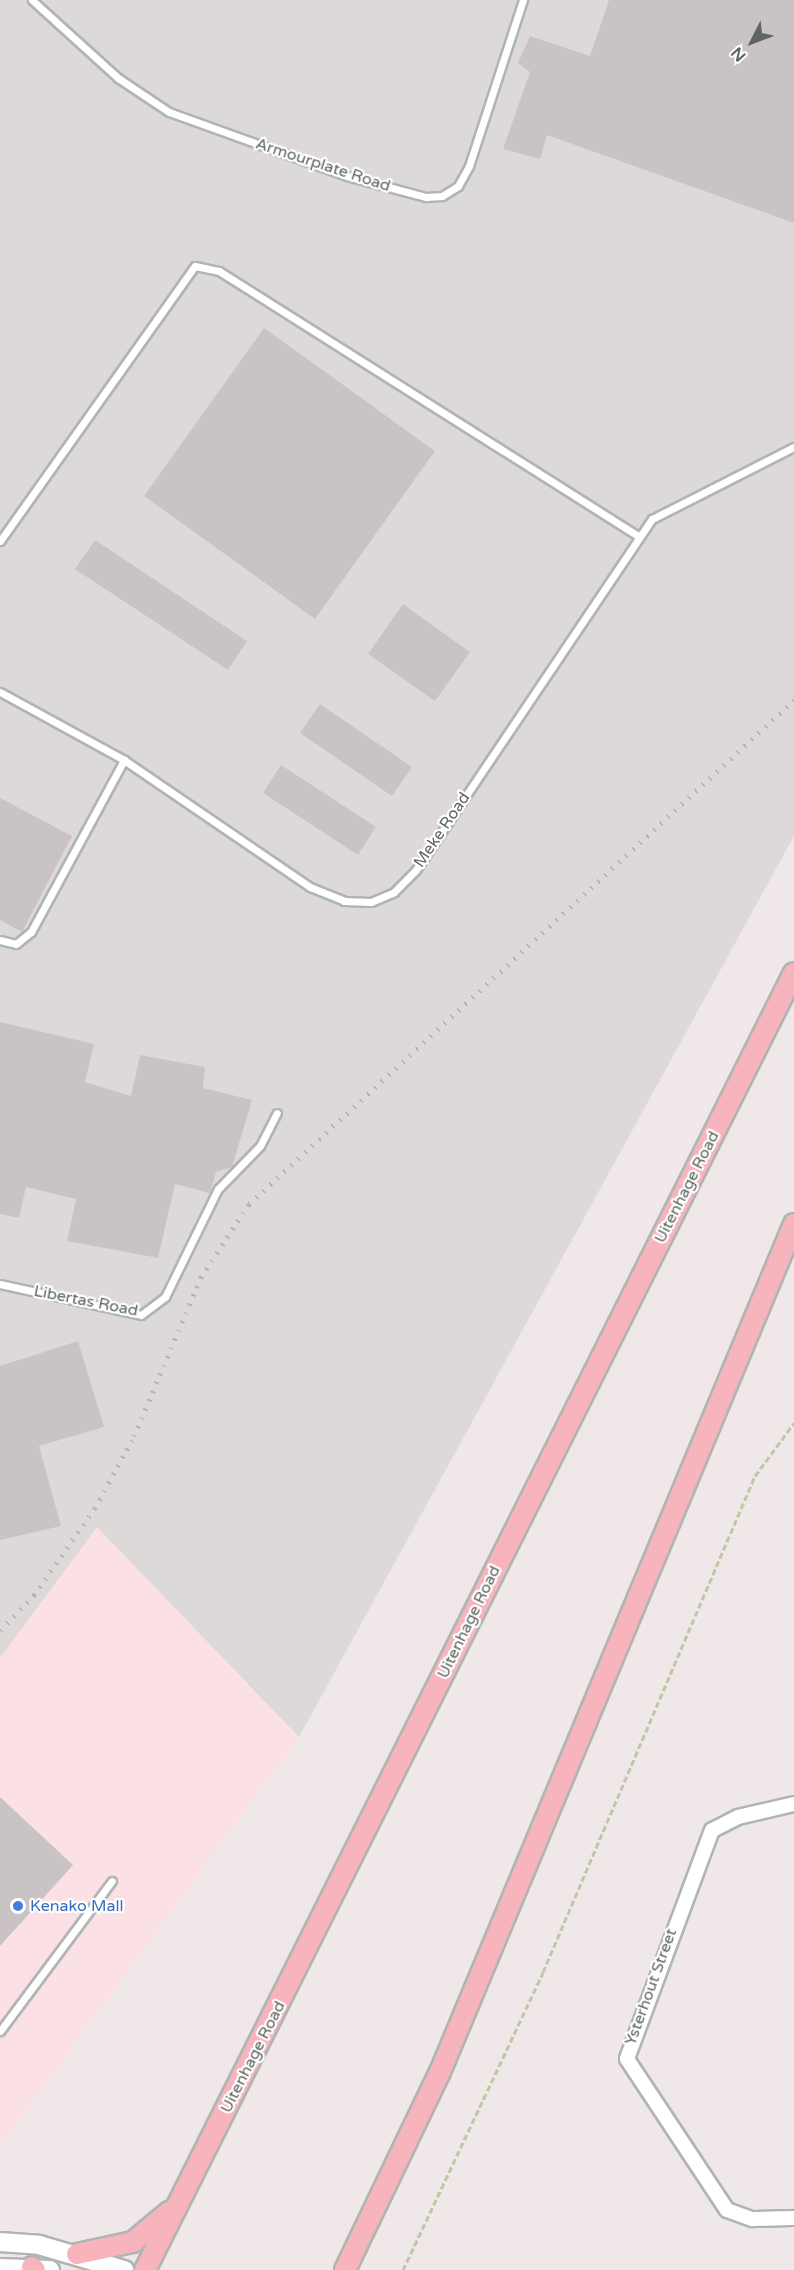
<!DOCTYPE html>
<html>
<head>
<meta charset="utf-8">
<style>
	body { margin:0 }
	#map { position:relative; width:794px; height:2270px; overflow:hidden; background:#efe7e8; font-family:"Varela Round",sans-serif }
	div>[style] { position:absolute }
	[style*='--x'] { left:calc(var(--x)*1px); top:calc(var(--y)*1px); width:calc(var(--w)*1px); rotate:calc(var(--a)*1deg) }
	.commercial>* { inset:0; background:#fbe0e5 }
	.industrial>* { inset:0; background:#ded9d9 }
	.building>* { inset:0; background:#cac3c5 }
	.path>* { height:3px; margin-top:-1.5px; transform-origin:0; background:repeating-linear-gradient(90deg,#bdc9a4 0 6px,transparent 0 9px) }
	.roads { filter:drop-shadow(2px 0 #afb5b3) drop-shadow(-2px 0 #afb5b3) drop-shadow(0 2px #afb5b3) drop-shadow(0 -2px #afb5b3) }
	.lane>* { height:7px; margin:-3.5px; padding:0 3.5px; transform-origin:3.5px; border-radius:3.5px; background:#fff }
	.street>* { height:14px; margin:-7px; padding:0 7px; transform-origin:7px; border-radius:7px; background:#fff }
	.secondary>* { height:18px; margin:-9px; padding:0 9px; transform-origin:9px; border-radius:9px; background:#fff }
	.primary>* { height:20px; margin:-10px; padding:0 10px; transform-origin:10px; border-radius:10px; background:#f7b4bc }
	.rail>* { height:4.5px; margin-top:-2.25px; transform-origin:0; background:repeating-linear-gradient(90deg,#b0b1b1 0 1.5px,transparent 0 9.5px) }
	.dots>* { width:16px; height:16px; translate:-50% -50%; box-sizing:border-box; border:3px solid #fff; border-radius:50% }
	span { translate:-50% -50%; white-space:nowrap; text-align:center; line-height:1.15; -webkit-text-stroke:4.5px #fff; paint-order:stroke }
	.street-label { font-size:16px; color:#5e6562 }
	.shop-label { font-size:16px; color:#366cbe }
	.left { translate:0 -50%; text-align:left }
	.north { position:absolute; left:722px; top:12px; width:60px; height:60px; -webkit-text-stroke:4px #fff; paint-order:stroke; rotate:228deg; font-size:16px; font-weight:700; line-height:24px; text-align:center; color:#5e6562 }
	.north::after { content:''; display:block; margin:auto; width:21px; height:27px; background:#5e6562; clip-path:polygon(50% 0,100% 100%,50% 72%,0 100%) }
</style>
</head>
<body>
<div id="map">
	<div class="commercial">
		<i style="clip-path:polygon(97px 1527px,299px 1737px,0 2146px,0 1658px)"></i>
	</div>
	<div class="industrial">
		<i style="clip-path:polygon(0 0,794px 0,794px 836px,299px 1737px,97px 1527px,0 1658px)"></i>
	</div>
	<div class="building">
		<i style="clip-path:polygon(609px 0,794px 0,794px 223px,547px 135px,540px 159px,503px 149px,530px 72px,518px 63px,530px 36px,590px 56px)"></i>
		<i style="clip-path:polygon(264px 328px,435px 451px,315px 619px,144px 496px)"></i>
		<i style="clip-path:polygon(95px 540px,247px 641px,228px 670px,75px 569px)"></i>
		<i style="clip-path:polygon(403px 604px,470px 652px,435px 701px,368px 654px)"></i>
		<i style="clip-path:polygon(320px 704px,412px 767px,392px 796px,300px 733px)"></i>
		<i style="clip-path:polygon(281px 765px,376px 827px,358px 855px,263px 793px)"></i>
		<i style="clip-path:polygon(0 798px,72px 836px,22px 932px,0 920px)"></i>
		<i style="clip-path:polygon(0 1022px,94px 1044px,85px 1082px,131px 1096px,140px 1055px,205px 1067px,203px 1088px,252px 1100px,232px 1167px,216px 1172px,210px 1193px,175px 1184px,158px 1258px,67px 1241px,76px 1199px,26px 1187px,19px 1218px,0 1214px)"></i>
		<i style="clip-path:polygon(78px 1341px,104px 1427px,39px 1446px,61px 1526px,0 1540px,0 1366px)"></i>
		<i style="clip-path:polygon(0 1797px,73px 1865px,0 1946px)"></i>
	</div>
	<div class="path">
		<i style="--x:403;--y:2270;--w:329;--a:-64.8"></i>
		<i style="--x:543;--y:1972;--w:539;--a:-66.86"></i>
		<i style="--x:755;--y:1476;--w:66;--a:-53.7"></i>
	</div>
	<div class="roads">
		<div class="lane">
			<i style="--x:32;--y:0;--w:116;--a:42.2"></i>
			<i style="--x:118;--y:78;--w:61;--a:33.7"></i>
			<i style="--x:169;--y:112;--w:189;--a:19.8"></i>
			<i style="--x:347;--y:176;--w:82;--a:14.9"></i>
			<i style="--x:426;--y:197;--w:16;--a:-4"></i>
			<i style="--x:442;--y:196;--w:19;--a:-32"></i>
			<i style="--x:458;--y:186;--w:23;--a:-61"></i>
			<i style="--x:469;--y:166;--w:175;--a:-72"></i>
			<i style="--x:0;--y:541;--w:337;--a:-54.7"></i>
			<i style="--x:195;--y:266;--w:25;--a:12"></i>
			<i style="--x:219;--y:271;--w:494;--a:32.3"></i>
			<i style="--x:0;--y:692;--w:141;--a:28.7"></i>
			<i style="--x:124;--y:760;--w:225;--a:34.3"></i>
			<i style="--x:310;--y:887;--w:37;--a:22"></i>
			<i style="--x:344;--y:901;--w:27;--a:2"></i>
			<i style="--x:371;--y:902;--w:25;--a:-23"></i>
			<i style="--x:394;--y:892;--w:31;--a:-45"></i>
			<i style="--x:416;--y:870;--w:423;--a:-56.1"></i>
			<i style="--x:652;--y:519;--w:159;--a:-26.9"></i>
			<i style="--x:0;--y:940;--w:16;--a:14"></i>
			<i style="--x:16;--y:944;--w:19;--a:-39"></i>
			<i style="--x:31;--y:932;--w:196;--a:-61.6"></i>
			<i style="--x:0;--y:1284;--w:144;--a:12.4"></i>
			<i style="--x:141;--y:1315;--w:30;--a:-37"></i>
			<i style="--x:165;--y:1297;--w:120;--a:-63.9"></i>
			<i style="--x:218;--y:1189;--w:60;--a:-45.7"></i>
			<i style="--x:260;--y:1146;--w:37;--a:-63"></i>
			<i style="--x:0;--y:2031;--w:187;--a:-53.3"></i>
		</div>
		<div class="street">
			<i style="--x:794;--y:1804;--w:57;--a:166.9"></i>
			<i style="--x:738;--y:1817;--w:29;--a:153"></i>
			<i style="--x:712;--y:1830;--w:244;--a:110.4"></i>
			<i style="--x:627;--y:2059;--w:181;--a:56.5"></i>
			<i style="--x:727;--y:2210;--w:27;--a:20"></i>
			<i style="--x:752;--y:2219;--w:42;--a:-1.4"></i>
		</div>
		<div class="secondary">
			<i style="--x:0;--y:2242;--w:39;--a:4"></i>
			<i style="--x:39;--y:2245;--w:89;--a:16.4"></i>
			<i style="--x:0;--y:2268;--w:50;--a:2.3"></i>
		</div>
		<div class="primary">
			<i style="--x:77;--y:2254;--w:57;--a:-12.1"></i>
			<i style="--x:133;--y:2242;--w:47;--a:-39.8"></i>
			<i style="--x:32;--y:2267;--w:4;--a:45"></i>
			<i style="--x:145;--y:2270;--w:1450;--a:-63.42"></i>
			<i style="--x:345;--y:2270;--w:220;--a:-64.4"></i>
			<i style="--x:440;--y:2072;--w:919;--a:-67.34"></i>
		</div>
	</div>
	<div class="rail">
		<i style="--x:0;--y:1630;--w:49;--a:-45.8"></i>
		<i style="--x:34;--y:1595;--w:106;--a:-55"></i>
		<i style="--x:95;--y:1508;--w:82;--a:-61.6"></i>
		<i style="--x:134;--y:1436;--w:173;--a:-67.2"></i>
		<i style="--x:201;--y:1277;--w:87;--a:-56.7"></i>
		<i style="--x:249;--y:1204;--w:742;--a:-42.76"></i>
	</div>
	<div class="dots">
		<i style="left:18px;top:1906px;background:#3f7fe0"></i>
	</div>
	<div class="street-label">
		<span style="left:323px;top:165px;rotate:18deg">Armourplate Road</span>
		<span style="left:442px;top:830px;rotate:-56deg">Meke Road</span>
		<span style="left:687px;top:1187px;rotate:-63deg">Uitenhage Road</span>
		<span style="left:86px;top:1301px;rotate:11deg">Libertas Road</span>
		<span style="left:469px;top:1622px;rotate:-64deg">Uitenhage Road</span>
		<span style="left:651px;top:1987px;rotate:-70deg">Ysterhout Street</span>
		<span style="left:253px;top:2057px;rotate:-63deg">Uitenhage Road</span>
	</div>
	<div class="shop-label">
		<span class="left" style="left:30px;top:1906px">Kenako Mall</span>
	</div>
	<div class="north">N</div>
</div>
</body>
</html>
